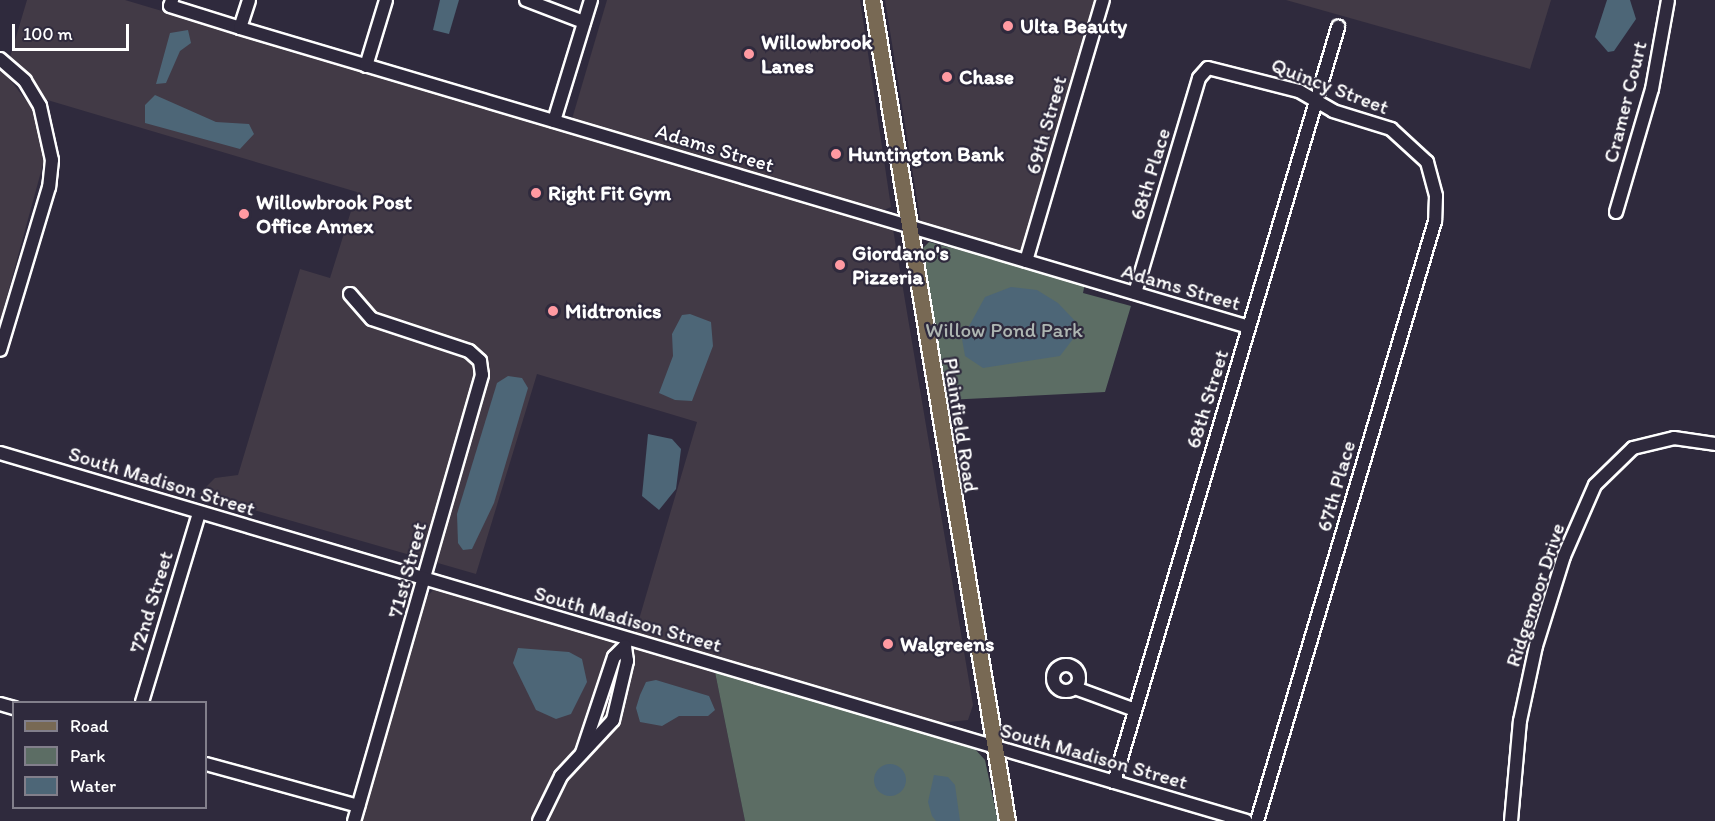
<!DOCTYPE html>
<html>
<head>
<meta charset="utf-8">
<style>
	body { margin:0 }
	#map { position:relative; width:1715px; height:821px; overflow:hidden; background:#2f2a3d; font-family:Itim,sans-serif }
	div>[style] { position:absolute }
	[style*='--x'] { left:calc(var(--x)*1px); top:calc(var(--y)*1px); width:calc(var(--w)*1px); rotate:calc(var(--a)*1deg) }
	.built>* { inset:0; background:#423a46 }
	.green>* { inset:0; background:#5c6d64 }
	.water>* { inset:0; background:#4d6677 }
	.round { border-radius:50% }
	.roads { filter:drop-shadow(2px 0 #fff) drop-shadow(-2px 0 #fff) drop-shadow(0 2px #fff) drop-shadow(0 -2px #fff) }
	.minor>* { height:12px; margin:-6px; padding:0 6px; transform-origin:6px; border-radius:6px; background:#2f2a3d }
	.minor>.ring { margin:-6px; padding:0; box-sizing:content-box; background:none; border:12px solid #2f2a3d; border-radius:50% }
	.major>* { height:15px; margin:-7.5px; padding:0 7.5px; transform-origin:7.5px; border-radius:7.5px; background:#786954 }
	.dots>* { width:16px; height:16px; translate:-50% -50%; box-sizing:border-box; border:3px solid #2f2a3d; border-radius:50% }
	span { translate:-50% -50%; white-space:nowrap; text-align:center; line-height:1.15; -webkit-text-stroke:4.5px #2f2a3d; paint-order:stroke }
	.poi-label { font-size:21px; color:#fff; font-weight:700 }
	.left { translate:0 -50%; text-align:left }
	.street-label { font-size:21px; color:#fff }
	.park-label { font-size:21px; color:#aeb6b2 }
	.legend { position:absolute; left:12px; top:701px; width:195px; height:108px; box-sizing:border-box; background:#2f2a3d; border:2px solid #827f8b; margin:0; padding:8px 10px; list-style:none; font-size:18px; color:#fff }
	.legend li { display:flex; align-items:center; gap:12px; height:30px }
	.legend b { width:30px; border:2px solid #827f8b }
	.scale { position:absolute; left:12px; top:24px; width:117px; height:27px; box-sizing:border-box; border:3px solid #fff; border-top:0; padding-left:8px; font-size:18px; line-height:21px; white-space:nowrap; color:#fff; -webkit-text-stroke:4px #2f2a3d; paint-order:stroke }
</style>
</head>
<body>
<div id="map">
	<div class="built">
		<i style="clip-path:polygon(27px 0,125px 0,893px 229px,973px 705px,968px 720px,939px 723px,635px 633px,697px 422px,537px 374px,476px 574px,199px 494px,215px 478px,238px 475px,300px 269px,330px 278px,357px 192px,44px 99px,10px 57px)"></i>
		<i style="clip-path:polygon(607px 0,860px 0,891px 207px,882px 211px,572px 119px)"></i>
		<i style="clip-path:polygon(885px 0,1098px 0,1022px 252px,921px 224px)"></i>
		<i style="clip-path:polygon(1286px 0,1551px 0,1530px 69px)"></i>
		<i style="clip-path:polygon(0 67px,36px 113px,45px 157px,0 322px)"></i>
		<i style="clip-path:polygon(434px 589px,715px 672px,745px 821px,358px 821px,424px 600px)"></i>
	</div>
	<div class="green">
		<i style="clip-path:polygon(929px 242px,1085px 283px,1083px 293px,1131px 306px,1105px 392px,946px 400px,923px 248px)"></i>
		<i style="clip-path:polygon(715px 672px,974px 748px,985px 760px,998px 821px,745px 821px)"></i>
	</div>
	<div class="water">
		<i style="clip-path:polygon(440px 0,459px 0,449px 34px,433px 30px)"></i>
		<i style="clip-path:polygon(1607px 0,1630px 0,1636px 19px,1614px 51px,1608px 52px,1595px 37px)"></i>
		<i style="clip-path:polygon(188px 30px,191px 43px,180px 51px,166px 83px,156px 84px,170px 33px)"></i>
		<i style="clip-path:polygon(155px 95px,216px 122px,249px 124px,254px 134px,240px 149px,145px 123px,145px 105px)"></i>
		<i style="clip-path:polygon(1011px 287px,1037px 290px,1058px 303px,1075px 321px,1076px 335px,1060px 356px,983px 368px,965px 356px,962px 339px,985px 297px)"></i>
		<i style="clip-path:polygon(690px 314px,711px 322px,713px 346px,692px 401px,675px 400px,659px 393px,673px 356px,672px 334px,682px 315px)"></i>
		<i style="clip-path:polygon(508px 376px,522px 378px,528px 388px,494px 503px,472px 549px,463px 550px,458px 543px,457px 514px,497px 383px)"></i>
		<i style="clip-path:polygon(648px 434px,672px 439px,681px 449px,676px 489px,659px 510px,642px 496px)"></i>
		<i style="clip-path:polygon(518px 648px,569px 652px,582px 659px,587px 682px,571px 714px,556px 719px,536px 710px,513px 663px)"></i>
		<i style="clip-path:polygon(656px 680px,709px 696px,715px 710px,708px 716px,679px 716px,662px 726px,640px 722px,636px 708px,640px 695px,646px 682px)"></i>
		<i class="round" style="left:874px;top:764px;width:32px;height:32px"></i>
		<i style="clip-path:polygon(934px 775px,948px 777px,955px 785px,960px 821px,936px 821px,932px 816px,928px 802px)"></i>
	</div>
	<div class="roads">
		<div class="minor">
			<i style="--x:172;--y:0;--w:6;--a:108"></i>
			<i style="--x:170;--y:6;--w:73;--a:17.4"></i>
			<i style="--x:240;--y:28;--w:1052;--a:16.51"></i>
			<i style="--x:526;--y:0;--w:62;--a:20.8"></i>
			<i style="--x:240;--y:28;--w:29;--a:-72"></i>
			<i style="--x:0;--y:59;--w:33;--a:41"></i>
			<i style="--x:25;--y:81;--w:29;--a:59"></i>
			<i style="--x:40;--y:106;--w:55;--a:77.5"></i>
			<i style="--x:52;--y:160;--w:27;--a:96"></i>
			<i style="--x:49;--y:187;--w:170;--a:106.7"></i>
			<i style="--x:366;--y:66;--w:69;--a:-73.1"></i>
			<i style="--x:554;--y:121;--w:127;--a:-73"></i>
			<i style="--x:1616;--y:212;--w:128;--a:-73.7"></i>
			<i style="--x:1652;--y:89;--w:90;--a:-79.8"></i>
			<i style="--x:1026;--y:261;--w:272;--a:-73.6"></i>
			<i style="--x:1135;--y:293;--w:224;--a:-73.4"></i>
			<i style="--x:1199;--y:78;--w:13;--a:-48"></i>
			<i style="--x:1208;--y:68;--w:94;--a:14.2"></i>
			<i style="--x:1299;--y:91;--w:39;--a:30"></i>
			<i style="--x:1333;--y:111;--w:61;--a:17.2"></i>
			<i style="--x:1391;--y:129;--w:49;--a:42.5"></i>
			<i style="--x:1427;--y:162;--w:35;--a:75"></i>
			<i style="--x:1436;--y:196;--w:25;--a:92"></i>
			<i style="--x:1435;--y:221;--w:626;--a:106.52"></i>
			<i style="--x:350;--y:294;--w:33;--a:49"></i>
			<i style="--x:372;--y:319;--w:102;--a:18.3"></i>
			<i style="--x:469;--y:351;--w:15;--a:42"></i>
			<i style="--x:480;--y:361;--w:14;--a:82"></i>
			<i style="--x:482;--y:375;--w:464;--a:106"></i>
			<i style="--x:0;--y:453;--w:1299;--a:16.45"></i>
			<i class="ring" style="left:1053px;top:665px;width:14px;height:14px"></i>
			<i style="--x:1075;--y:688;--w:64;--a:20.1"></i>
			<i style="--x:142;--y:702;--w:197;--a:-73.2"></i>
			<i style="--x:0;--y:704;--w:15;--a:16"></i>
			<i style="--x:582;--y:753;--w:101;--a:-71.6"></i>
			<i style="--x:614;--y:657;--w:16;--a:-45"></i>
			<i style="--x:206;--y:764;--w:158;--a:15.4"></i>
			<i style="--x:1114;--y:782;--w:788;--a:-73.47"></i>
			<i style="--x:539;--y:821;--w:50;--a:-63.9"></i>
			<i style="--x:561;--y:776;--w:76;--a:-47.1"></i>
			<i style="--x:613;--y:720;--w:61;--a:-76.7"></i>
			<i style="--x:627;--y:661;--w:15;--a:-98"></i>
			<i style="--x:1511;--y:821;--w:100;--a:-84.9"></i>
			<i style="--x:1520;--y:721;--w:77;--a:-78"></i>
			<i style="--x:1536;--y:646;--w:94;--a:-72.7"></i>
			<i style="--x:1564;--y:556;--w:77;--a:-66.4"></i>
			<i style="--x:1595;--y:485;--w:53;--a:-44.2"></i>
			<i style="--x:1633;--y:448;--w:42;--a:-13.7"></i>
			<i style="--x:1674;--y:438;--w:41;--a:8.3"></i>
		</div>
		<div class="major">
			<i style="--x:872;--y:0;--w:832;--a:80.66"></i>
		</div>
	</div>
	<div class="dots">
		<i style="left:1008px;top:26px;background:#ff9aa2"></i>
		<i style="left:749px;top:54px;background:#ff9aa2"></i>
		<i style="left:947px;top:77px;background:#ff9aa2"></i>
		<i style="left:836px;top:154px;background:#ff9aa2"></i>
		<i style="left:536px;top:193px;background:#ff9aa2"></i>
		<i style="left:244px;top:214px;background:#ff9aa2"></i>
		<i style="left:840px;top:265px;background:#ff9aa2"></i>
		<i style="left:553px;top:311px;background:#ff9aa2"></i>
		<i style="left:888px;top:644px;background:#ff9aa2"></i>
	</div>
	<div class="poi-label">
		<span class="left" style="left:1020px;top:26px">Ulta Beauty</span>
		<span class="left" style="left:761px;top:54px">Willowbrook<br>Lanes</span>
		<span class="left" style="left:959px;top:77px">Chase</span>
		<span class="left" style="left:848px;top:154px">Huntington Bank</span>
		<span class="left" style="left:548px;top:193px">Right Fit Gym</span>
		<span class="left" style="left:256px;top:214px">Willowbrook Post<br>Office Annex</span>
		<span class="left" style="left:852px;top:265px">Giordano's<br>Pizzeria</span>
		<span class="left" style="left:565px;top:311px">Midtronics</span>
		<span class="left" style="left:900px;top:644px">Walgreens</span>
	</div>
	<div class="street-label">
		<span style="left:1330px;top:86px;rotate:21deg">Quincy Street</span>
		<span style="left:1625px;top:102px;rotate:-76deg">Cramer Court</span>
		<span style="left:1046px;top:125px;rotate:-74deg">69th Street</span>
		<span style="left:715px;top:148px;rotate:17deg">Adams Street</span>
		<span style="left:1150px;top:174px;rotate:-73deg">68th Place</span>
		<span style="left:1181px;top:287px;rotate:16deg">Adams Street</span>
		<span style="left:1207px;top:399px;rotate:-73deg">68th Street</span>
		<span style="left:961px;top:425px;rotate:81deg">Plainfield Road</span>
		<span style="left:162px;top:481px;rotate:17deg">South Madison Street</span>
		<span style="left:1336px;top:486px;rotate:-74deg">67th Place</span>
		<span style="left:407px;top:570px;rotate:-75deg">71st Street</span>
		<span style="left:1535px;top:595px;rotate:-72deg">Ridgemoor Drive</span>
		<span style="left:151px;top:602px;rotate:-73deg">72nd Street</span>
		<span style="left:628px;top:619px;rotate:16deg">South Madison Street</span>
		<span style="left:1094px;top:756px;rotate:16deg">South Madison Street</span>
	</div>
	<div class="park-label">
		<span style="left:1004px;top:330px">Willow Pond Park</span>
	</div>
	<ul class="legend">
	<li><b style="height:8px;background:#786954"></b>Road</li>
	<li><b style="height:16px;background:#5c6d64"></b>Park</li>
	<li><b style="height:16px;background:#4d6677"></b>Water</li>
	</ul>
	<div class="scale">100 m</div>
</div>
</body>
</html>
